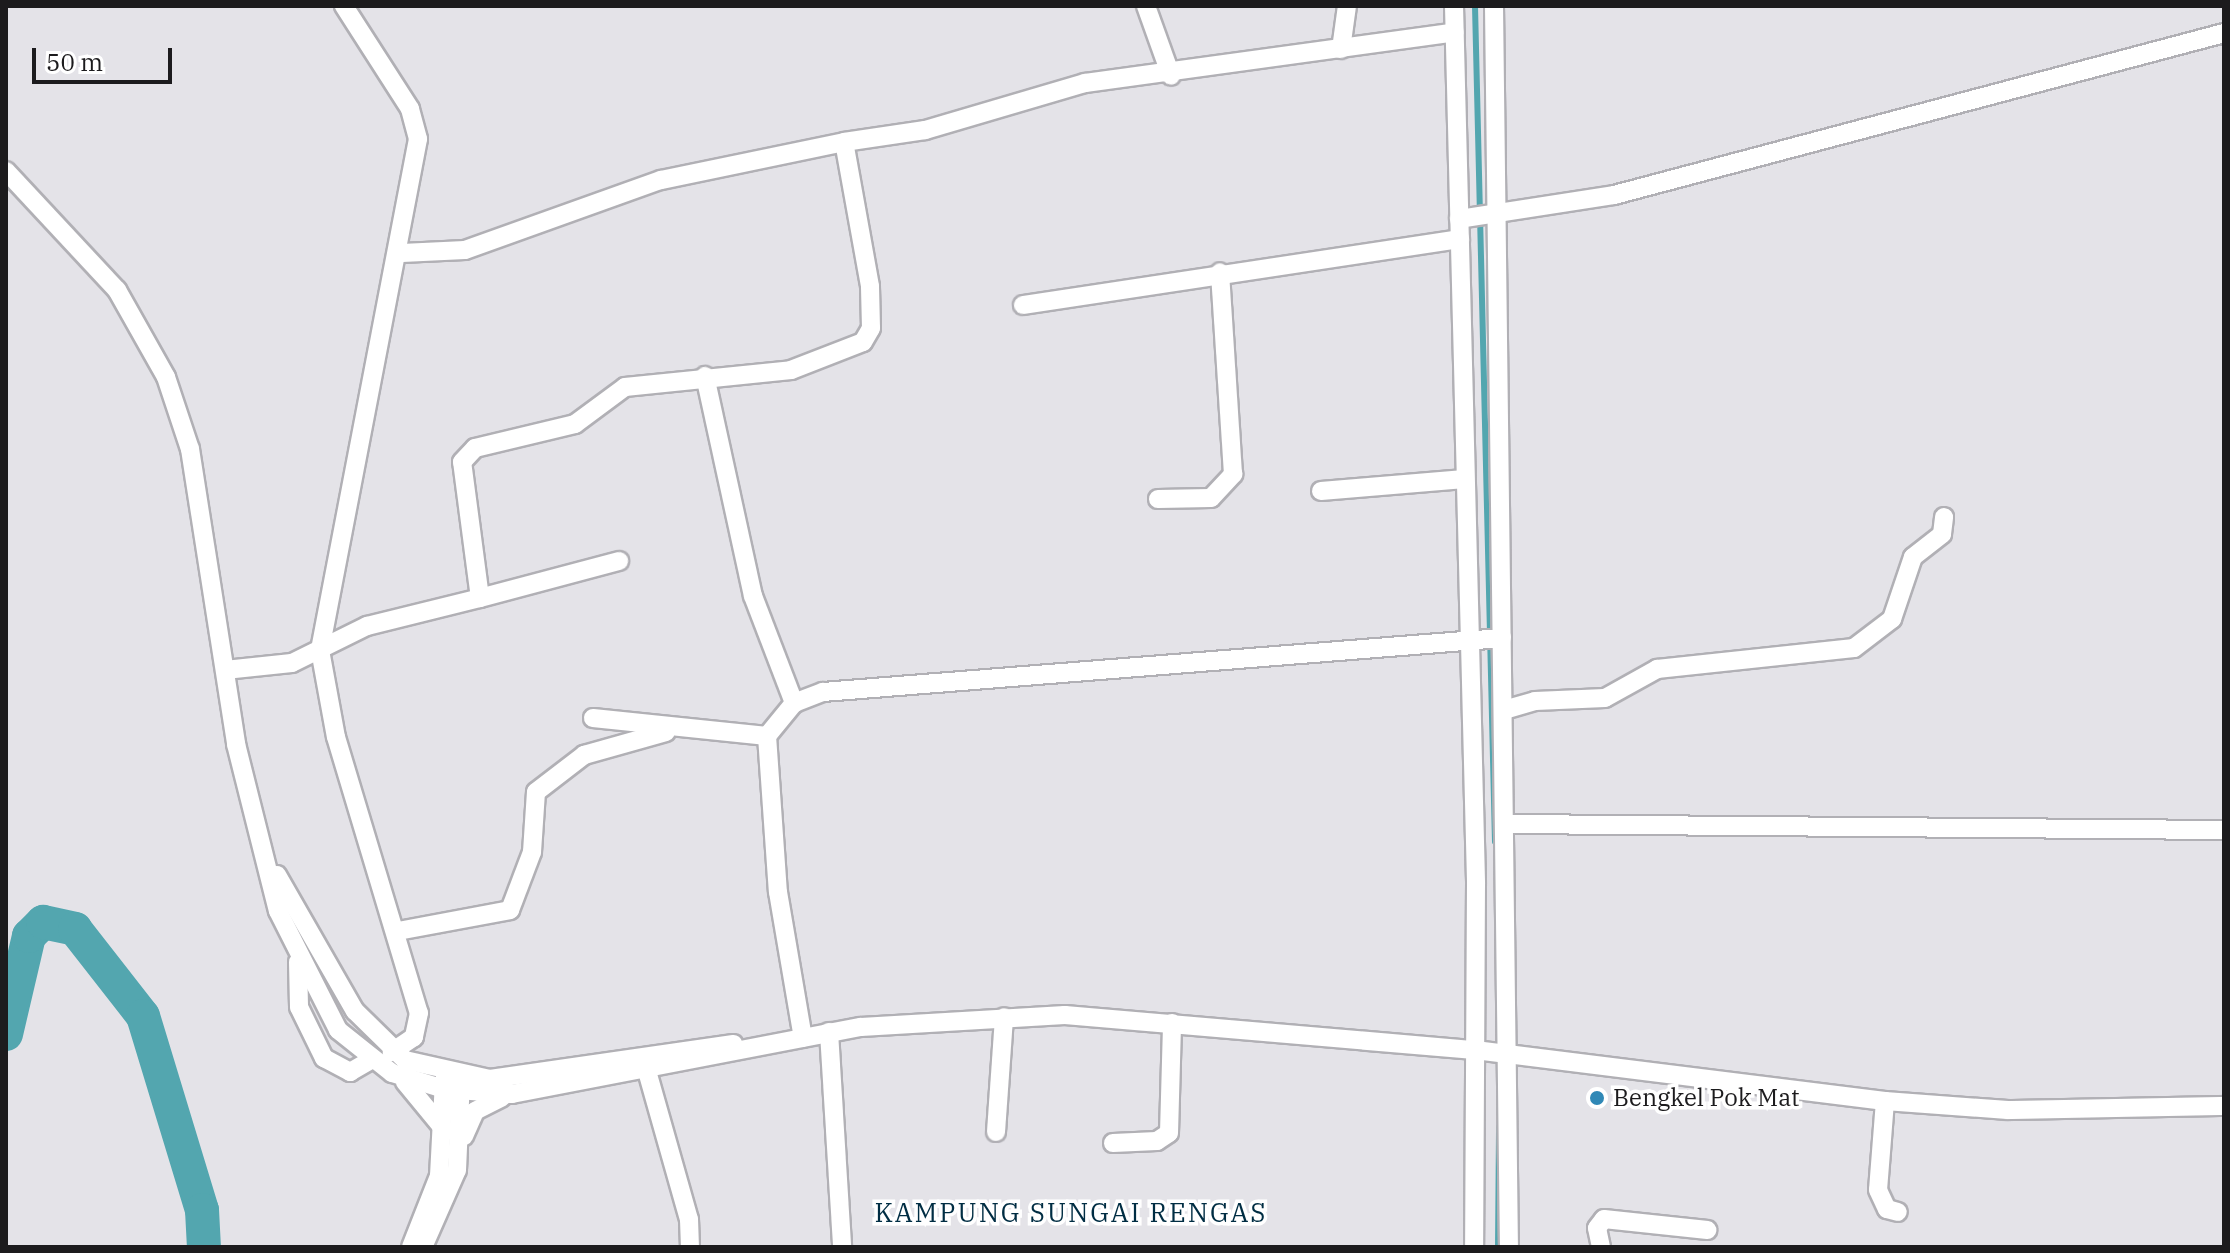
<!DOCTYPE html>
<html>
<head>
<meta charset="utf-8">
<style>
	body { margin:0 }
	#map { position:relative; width:2230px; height:1253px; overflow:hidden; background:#e4e3e8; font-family:"IBM Plex Serif",serif }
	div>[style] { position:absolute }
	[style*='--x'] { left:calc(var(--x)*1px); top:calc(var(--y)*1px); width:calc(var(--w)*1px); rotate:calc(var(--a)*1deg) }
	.stream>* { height:6px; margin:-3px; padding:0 3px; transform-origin:3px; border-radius:3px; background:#53a6af }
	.river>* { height:34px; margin:-17px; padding:0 17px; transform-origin:17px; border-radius:17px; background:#53a6af }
	.roads { filter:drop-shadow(2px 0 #b1b0b5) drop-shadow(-2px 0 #b1b0b5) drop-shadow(0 2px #b1b0b5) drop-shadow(0 -2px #b1b0b5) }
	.minor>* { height:18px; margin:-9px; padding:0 9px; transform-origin:9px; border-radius:9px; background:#fff }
	.dots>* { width:22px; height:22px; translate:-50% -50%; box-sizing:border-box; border:4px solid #fff; border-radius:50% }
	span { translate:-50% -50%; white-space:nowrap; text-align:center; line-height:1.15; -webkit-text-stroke:7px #fff; paint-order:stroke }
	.poi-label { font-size:24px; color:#1c1b1d }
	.left { translate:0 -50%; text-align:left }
	.neighbourhood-label { font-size:26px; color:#002d43; letter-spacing:2px }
	.frame { position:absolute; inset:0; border:8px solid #1c1b1d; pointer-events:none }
	.scale { position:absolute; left:32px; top:48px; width:140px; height:36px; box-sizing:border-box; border:4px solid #1c1b1d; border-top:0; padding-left:10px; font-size:24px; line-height:28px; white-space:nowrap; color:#1c1b1d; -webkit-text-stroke:6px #fff; paint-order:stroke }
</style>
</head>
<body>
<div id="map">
	<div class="stream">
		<i style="--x:1475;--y:6;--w:836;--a:88.63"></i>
		<i style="--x:1498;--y:1247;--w:120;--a:-89.5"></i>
	</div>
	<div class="river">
		<i style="--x:6;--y:1034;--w:101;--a:-76.8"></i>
		<i style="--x:29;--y:936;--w:20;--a:-45"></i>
		<i style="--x:43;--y:922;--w:33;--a:12"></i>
		<i style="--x:75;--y:929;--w:110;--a:52"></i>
		<i style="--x:143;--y:1016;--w:203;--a:73.1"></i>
		<i style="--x:202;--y:1210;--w:37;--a:87"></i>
	</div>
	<div class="roads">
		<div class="minor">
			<i style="--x:344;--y:6;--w:122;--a:57.3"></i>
			<i style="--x:410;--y:109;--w:31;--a:75"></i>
			<i style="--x:418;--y:139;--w:520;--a:100.86"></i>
			<i style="--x:320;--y:650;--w:88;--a:79.6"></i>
			<i style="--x:336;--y:737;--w:288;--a:73.3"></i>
			<i style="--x:419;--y:1013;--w:25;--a:102"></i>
			<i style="--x:414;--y:1037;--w:27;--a:146"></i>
			<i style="--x:1146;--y:6;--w:74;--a:70.3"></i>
			<i style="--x:1454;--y:6;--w:878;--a:88.56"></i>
			<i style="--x:1476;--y:884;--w:363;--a:90.3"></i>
			<i style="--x:1494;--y:6;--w:1241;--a:89.31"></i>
			<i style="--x:1341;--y:49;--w:43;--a:-82.1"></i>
			<i style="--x:6;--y:171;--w:163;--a:47"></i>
			<i style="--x:117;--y:290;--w:100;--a:60.6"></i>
			<i style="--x:166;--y:377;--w:76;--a:71.6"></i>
			<i style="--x:190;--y:449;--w:299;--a:81.1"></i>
			<i style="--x:236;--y:744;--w:172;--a:75.9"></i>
			<i style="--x:278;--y:911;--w:133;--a:63.2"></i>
			<i style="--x:338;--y:1030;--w:69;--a:38.5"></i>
			<i style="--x:392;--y:1073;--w:54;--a:17.1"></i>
			<i style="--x:444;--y:1089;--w:68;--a:4.2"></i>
			<i style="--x:512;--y:1094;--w:355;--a:-10.9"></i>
			<i style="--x:861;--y:1027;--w:204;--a:-3.4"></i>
			<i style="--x:1065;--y:1015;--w:411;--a:4.9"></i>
			<i style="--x:1475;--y:1050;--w:413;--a:7.1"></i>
			<i style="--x:1885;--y:1101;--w:123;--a:4.2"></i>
			<i style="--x:2008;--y:1110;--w:216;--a:-1.1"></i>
			<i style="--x:1459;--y:219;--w:157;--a:-8.8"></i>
			<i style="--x:1614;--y:195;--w:631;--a:-14.87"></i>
			<i style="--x:402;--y:253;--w:63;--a:-2.7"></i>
			<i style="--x:465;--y:250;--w:208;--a:-19.7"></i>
			<i style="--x:661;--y:180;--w:187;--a:-11.7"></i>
			<i style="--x:1023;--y:305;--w:442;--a:-8.6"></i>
			<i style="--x:705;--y:376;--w:225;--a:77.7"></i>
			<i style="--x:753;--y:596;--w:115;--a:69"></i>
			<i style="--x:1321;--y:491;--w:144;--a:-4.8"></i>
			<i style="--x:1158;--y:499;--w:53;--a:-1.1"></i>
			<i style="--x:1211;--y:498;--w:33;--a:-47"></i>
			<i style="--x:1233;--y:474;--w:202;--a:-93.7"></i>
			<i style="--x:480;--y:598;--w:144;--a:-14.9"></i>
			<i style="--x:225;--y:670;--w:67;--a:-6"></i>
			<i style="--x:292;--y:663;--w:84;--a:-26.3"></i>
			<i style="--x:367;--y:626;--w:116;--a:-13.9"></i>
			<i style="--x:480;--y:598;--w:137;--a:-97.5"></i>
			<i style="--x:462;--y:462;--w:19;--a:-47"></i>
			<i style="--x:475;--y:448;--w:103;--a:-13.5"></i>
			<i style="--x:575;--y:424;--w:62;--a:-36.5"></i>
			<i style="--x:625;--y:387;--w:167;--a:-5.8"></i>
			<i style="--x:791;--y:370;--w:77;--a:-21.3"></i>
			<i style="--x:863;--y:342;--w:16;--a:-60"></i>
			<i style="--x:871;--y:328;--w:42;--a:-91.4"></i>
			<i style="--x:870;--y:286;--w:146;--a:-100.2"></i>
			<i style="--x:844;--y:142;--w:82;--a:-8.4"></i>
			<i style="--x:925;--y:130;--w:167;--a:-16.4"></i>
			<i style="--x:1085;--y:83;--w:373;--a:-7.8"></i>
			<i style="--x:1504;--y:710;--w:32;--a:-16"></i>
			<i style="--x:1535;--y:701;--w:70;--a:-2.5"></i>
			<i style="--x:1605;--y:698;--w:60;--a:-29.1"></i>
			<i style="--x:1657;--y:669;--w:198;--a:-6.1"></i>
			<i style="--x:1854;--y:648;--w:48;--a:-37.3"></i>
			<i style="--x:1892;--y:619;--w:65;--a:-71.3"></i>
			<i style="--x:1913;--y:557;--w:37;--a:-38"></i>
			<i style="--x:1942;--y:534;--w:17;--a:-83"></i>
			<i style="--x:593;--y:718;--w:175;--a:5.9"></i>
			<i style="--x:767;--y:736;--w:43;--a:-50.7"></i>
			<i style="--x:794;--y:703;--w:31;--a:-21"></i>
			<i style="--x:823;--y:692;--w:681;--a:-4.55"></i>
			<i style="--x:767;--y:736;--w:156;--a:86"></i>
			<i style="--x:778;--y:892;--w:148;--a:80.3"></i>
			<i style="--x:1509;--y:824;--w:715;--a:0.48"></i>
			<i style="--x:277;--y:875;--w:157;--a:60.2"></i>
			<i style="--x:355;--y:1011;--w:70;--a:44.4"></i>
			<i style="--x:405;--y:1060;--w:87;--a:12.6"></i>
			<i style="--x:490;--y:1079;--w:246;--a:-8.2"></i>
			<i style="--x:398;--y:931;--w:114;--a:-10.6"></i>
			<i style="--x:510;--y:910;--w:62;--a:-69.2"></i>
			<i style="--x:532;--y:852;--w:60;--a:-86.2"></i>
			<i style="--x:536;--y:792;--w:61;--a:-37.6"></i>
			<i style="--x:584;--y:755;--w:85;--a:-15.7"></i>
			<i style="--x:298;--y:962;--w:45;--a:88.7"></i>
			<i style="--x:299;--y:1007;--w:57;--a:63.9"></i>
			<i style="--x:324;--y:1058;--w:30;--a:28"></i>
			<i style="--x:350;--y:1072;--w:22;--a:-30"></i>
			<i style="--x:829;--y:1032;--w:215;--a:86.5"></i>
			<i style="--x:647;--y:1071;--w:154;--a:74.2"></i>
			<i style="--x:689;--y:1219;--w:28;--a:88"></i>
			<i style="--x:405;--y:1082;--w:58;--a:50.6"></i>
			<i style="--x:1885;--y:1101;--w:89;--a:94.5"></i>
			<i style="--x:1878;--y:1190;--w:21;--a:65"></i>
			<i style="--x:1887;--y:1209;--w:11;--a:15"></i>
			<i style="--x:996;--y:1132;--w:115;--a:-86"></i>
			<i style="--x:464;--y:1136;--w:27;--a:-66"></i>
			<i style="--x:475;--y:1111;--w:30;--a:-27"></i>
			<i style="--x:1113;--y:1143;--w:44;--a:-2.6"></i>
			<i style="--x:1157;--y:1141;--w:14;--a:-34"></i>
			<i style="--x:1169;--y:1133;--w:110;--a:-88.4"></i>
			<i style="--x:411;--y:1247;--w:76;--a:-68.5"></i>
			<i style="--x:439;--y:1176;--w:96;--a:-87"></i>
			<i style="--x:423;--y:1247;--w:84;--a:-66.2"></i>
			<i style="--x:457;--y:1170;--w:91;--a:-87.5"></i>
			<i style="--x:1601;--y:1247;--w:19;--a:-102"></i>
			<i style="--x:1597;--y:1228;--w:11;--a:-52"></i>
			<i style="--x:1604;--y:1219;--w:104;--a:6.1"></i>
		</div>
	</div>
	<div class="dots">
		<i style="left:1597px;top:1098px;background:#3088b6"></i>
	</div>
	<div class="poi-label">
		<span class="left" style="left:1613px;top:1098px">Bengkel Pok Mat</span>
	</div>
	<div class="neighbourhood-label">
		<span style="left:1071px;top:1213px">KAMPUNG SUNGAI RENGAS</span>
	</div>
	<div class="frame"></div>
	<div class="scale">50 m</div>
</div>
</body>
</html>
